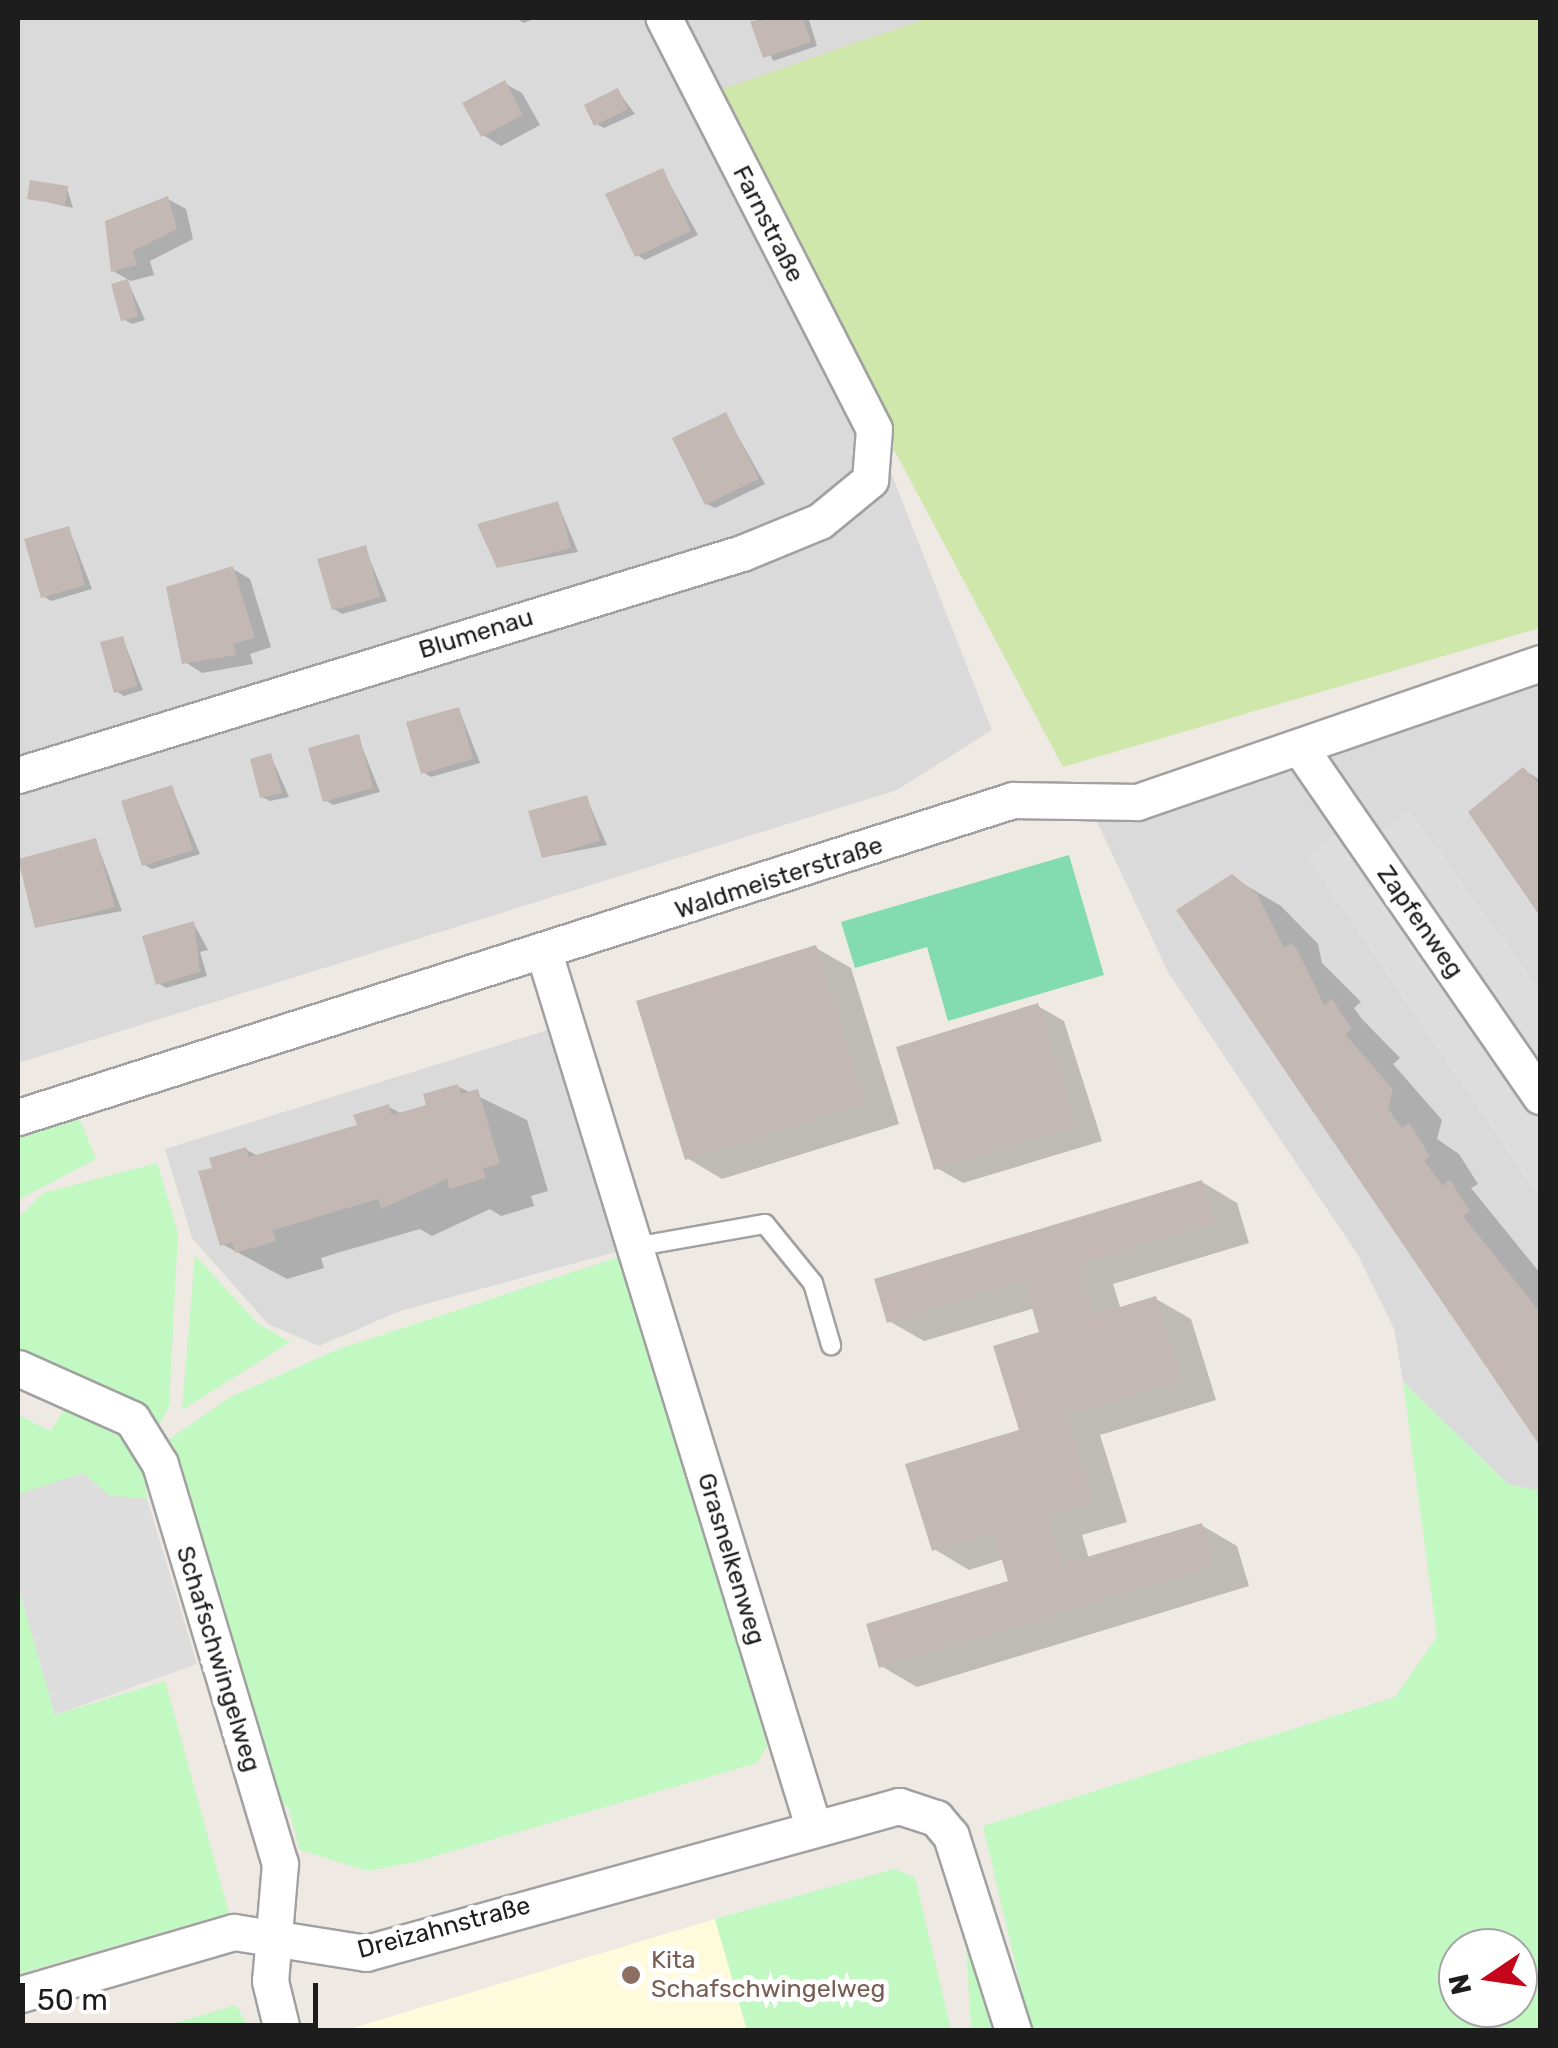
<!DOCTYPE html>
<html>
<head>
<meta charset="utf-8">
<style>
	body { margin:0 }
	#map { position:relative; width:1558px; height:2048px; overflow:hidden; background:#eee9e3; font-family:Rubik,sans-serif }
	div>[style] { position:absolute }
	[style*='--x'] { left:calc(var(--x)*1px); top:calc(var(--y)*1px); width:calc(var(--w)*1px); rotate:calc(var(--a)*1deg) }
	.residential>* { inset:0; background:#dbdada }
	.education>* { inset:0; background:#fefbdc }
	.grass>* { inset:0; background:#cfe7aa }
	.park>* { inset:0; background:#c2f8c1 }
	.pitch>* { inset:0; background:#83dcb0 }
	.parking>* { inset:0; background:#ddd }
	.shadow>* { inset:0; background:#0003 }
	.building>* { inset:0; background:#c3b8b3 }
	.roads { filter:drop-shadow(2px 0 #a1a1a1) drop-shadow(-2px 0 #a1a1a1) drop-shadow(0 2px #a1a1a1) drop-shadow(0 -2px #a1a1a1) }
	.lane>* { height:18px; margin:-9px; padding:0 9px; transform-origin:9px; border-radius:9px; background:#fff }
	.street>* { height:35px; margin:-17.5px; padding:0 17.5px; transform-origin:17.5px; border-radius:17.5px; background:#fff }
	.dots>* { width:28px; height:28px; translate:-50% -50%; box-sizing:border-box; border:5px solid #fff; border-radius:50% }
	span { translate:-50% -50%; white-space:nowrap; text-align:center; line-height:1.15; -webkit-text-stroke:10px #fff; paint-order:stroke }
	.street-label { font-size:25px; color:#1d1d1d }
	.education-label { font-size:25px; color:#785e54 }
	.left { translate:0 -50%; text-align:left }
	.frame { position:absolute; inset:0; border:20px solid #1d1d1d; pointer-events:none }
	.north { position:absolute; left:1438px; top:1928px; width:100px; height:100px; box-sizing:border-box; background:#fff; border:2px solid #a5a5a5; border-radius:50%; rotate:257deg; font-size:28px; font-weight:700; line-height:40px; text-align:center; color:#1d1d1d }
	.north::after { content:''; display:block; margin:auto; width:35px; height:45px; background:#c50519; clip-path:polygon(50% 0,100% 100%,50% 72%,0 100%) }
	.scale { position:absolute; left:20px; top:1983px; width:298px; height:45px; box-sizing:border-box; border:5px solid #1d1d1d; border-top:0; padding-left:12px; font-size:30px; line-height:35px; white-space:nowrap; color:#1d1d1d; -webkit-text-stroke:8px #fff; paint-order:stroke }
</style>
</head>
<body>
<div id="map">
	<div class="residential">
		<i style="clip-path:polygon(18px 18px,930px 18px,874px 429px,992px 730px,897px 790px,18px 1063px)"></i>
		<i style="clip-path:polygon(1540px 663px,1540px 1491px,1508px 1484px,1403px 1382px,1394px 1329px,1358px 1255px,1169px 974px,1086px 799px)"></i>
		<i style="clip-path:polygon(567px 1024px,634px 1247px,400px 1311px,319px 1346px,268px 1324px,192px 1238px,165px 1149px)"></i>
	</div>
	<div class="education">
		<i style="clip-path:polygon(715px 1919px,747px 2030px,346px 2030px)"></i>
	</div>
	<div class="grass">
		<i style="clip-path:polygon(928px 18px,1540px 18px,1540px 628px,1063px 767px,705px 95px)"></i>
	</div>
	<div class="park">
		<i style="clip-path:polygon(77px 1113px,96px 1159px,18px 1200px,18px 1132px)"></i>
		<i style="clip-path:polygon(157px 1163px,178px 1232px,169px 1406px,158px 1427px,86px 1379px,18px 1360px,18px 1218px,43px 1193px)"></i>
		<i style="clip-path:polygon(195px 1255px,257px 1323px,290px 1342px,182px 1410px)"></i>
		<i style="clip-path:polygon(625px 1255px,767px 1746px,757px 1763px,415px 1862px,368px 1871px,300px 1850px,288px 1806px,277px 1808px,167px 1441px,230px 1397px,339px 1349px)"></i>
		<i style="clip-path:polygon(evenodd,1403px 1382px,1508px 1484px,1540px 1491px,1540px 2030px,1031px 2030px,983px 1826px,1395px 1697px,1437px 1637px,1403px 1382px,1458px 1948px,1518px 1948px,1518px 2008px,1458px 2008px,1458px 1948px)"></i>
		<i style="clip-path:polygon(68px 1403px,127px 1435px,144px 1466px,147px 1499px,18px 1494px,18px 1415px,51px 1431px)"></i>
		<i style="clip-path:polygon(18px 1586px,55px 1715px,165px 1681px,229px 1913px,18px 1974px)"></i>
		<i style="clip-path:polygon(894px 1869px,915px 1877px,951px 2030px,747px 2030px,715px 1919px)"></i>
		<i style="clip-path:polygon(966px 1945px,988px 1998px,996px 2030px,971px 2030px)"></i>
		<i style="clip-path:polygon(236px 2005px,250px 2030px,152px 2030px)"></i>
	</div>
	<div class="pitch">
		<i style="clip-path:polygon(1069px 855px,1104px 975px,948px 1021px,927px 947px,855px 968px,841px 922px)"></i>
	</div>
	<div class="parking">
		<i style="clip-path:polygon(1409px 810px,1540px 990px,1540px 1199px,1307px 857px,1350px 820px,1364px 842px)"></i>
		<i style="clip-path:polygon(83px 1473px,109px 1495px,147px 1499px,197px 1664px,55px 1715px,18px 1586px,18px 1494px)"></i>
	</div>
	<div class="shadow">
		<i style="clip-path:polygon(515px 18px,536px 18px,524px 23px)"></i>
		<i style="clip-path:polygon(756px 18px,817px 18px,809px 20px,817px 46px,773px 61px)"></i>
		<i style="clip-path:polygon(504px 83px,522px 93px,540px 125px,501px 146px,483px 135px)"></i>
		<i style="clip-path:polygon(618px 91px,635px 114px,604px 128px,596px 124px)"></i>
		<i style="clip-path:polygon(662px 170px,698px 235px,645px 260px,637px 255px)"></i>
		<i style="clip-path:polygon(67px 188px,73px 208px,30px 198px)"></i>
		<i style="clip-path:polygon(168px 199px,186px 209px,193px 239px,150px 261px,154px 275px,131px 281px,113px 271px)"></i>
		<i style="clip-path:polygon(128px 282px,145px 320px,132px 324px,123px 319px)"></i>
		<i style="clip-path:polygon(726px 415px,765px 484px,715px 508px,707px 504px)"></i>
		<i style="clip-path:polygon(558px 504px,578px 552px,499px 567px,480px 525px)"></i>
		<i style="clip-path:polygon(69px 529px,92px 589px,51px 601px,43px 596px)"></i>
		<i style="clip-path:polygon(365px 548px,387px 601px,342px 614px,334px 609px)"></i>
		<i style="clip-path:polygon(233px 569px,250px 579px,271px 647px,250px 654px,253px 664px,202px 673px,185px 662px)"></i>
		<i style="clip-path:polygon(123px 639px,143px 690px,124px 696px,116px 691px)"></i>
		<i style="clip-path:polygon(459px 709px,480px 763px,431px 777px,423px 772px)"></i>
		<i style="clip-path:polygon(358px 737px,380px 792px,333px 805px,325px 800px)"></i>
		<i style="clip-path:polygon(271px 756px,289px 797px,270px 801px,262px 797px)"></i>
		<i style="clip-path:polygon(1524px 770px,1540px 780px,1540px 915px,1472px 812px)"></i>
		<i style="clip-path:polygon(172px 788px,200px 854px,152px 869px,144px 865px)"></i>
		<i style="clip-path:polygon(586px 797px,607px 845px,544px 857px)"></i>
		<i style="clip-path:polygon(96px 841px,122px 911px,37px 927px)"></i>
		<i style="clip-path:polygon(1232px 877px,1281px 906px,1318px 944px,1322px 963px,1361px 1002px,1354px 1008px,1362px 1019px,1400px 1058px,1393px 1064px,1442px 1120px,1437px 1139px,1459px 1154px,1478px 1184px,1471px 1188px,1540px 1273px,1540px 1441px,1179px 911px)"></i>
		<i style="clip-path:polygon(194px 924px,208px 950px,200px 952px,207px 976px,166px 988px,158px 983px)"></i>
		<i style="clip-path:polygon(816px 948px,851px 968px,899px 1124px,722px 1179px,687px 1158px)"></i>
		<i style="clip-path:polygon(1038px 1006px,1064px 1021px,1102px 1141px,963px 1183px,937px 1168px)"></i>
		<i style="clip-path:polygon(457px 1086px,527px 1120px,548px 1191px,531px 1196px,534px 1206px,501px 1216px,490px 1209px,432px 1236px,420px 1229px,337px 1253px,321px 1258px,324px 1268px,287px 1279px,222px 1244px,215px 1169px,245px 1149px,258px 1156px,360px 1127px,389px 1107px,402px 1114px,429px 1106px)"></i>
		<i style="clip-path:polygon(1202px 1182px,1237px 1203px,1249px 1243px,1113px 1284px,1121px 1310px,1156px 1299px,1191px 1319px,1216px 1400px,1100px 1435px,1127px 1522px,1082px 1535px,1089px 1559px,1201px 1525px,1237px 1546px,1249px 1586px,917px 1687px,881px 1666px,1012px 1583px,1004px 1559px,969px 1570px,934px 1549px,1022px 1431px,1042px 1334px,1035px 1308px,924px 1341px,889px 1321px)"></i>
	</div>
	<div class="building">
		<i style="clip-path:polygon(803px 18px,811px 42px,763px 58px,750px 21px)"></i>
		<i style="clip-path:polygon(505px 80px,523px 115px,481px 137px,462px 103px)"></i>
		<i style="clip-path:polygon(618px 88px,628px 109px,594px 126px,584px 105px)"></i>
		<i style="clip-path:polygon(663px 168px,691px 231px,635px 257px,605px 194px)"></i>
		<i style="clip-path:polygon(30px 180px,68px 186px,65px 205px,27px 199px)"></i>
		<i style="clip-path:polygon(168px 196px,177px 229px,133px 251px,137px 265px,111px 272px,105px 221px)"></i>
		<i style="clip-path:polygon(128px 279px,138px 316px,121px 321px,111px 284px)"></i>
		<i style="clip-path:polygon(726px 412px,759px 479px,705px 505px,672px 438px)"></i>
		<i style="clip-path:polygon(558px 501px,571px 548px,497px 568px,477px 524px)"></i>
		<i style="clip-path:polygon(69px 526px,85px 585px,41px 598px,24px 539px)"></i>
		<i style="clip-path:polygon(366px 545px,380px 597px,332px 610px,317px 559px)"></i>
		<i style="clip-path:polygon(233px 566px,255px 638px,233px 644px,236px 655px,182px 664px,166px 587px)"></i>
		<i style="clip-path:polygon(123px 636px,137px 686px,114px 693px,100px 642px)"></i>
		<i style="clip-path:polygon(459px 707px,473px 759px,421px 774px,406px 722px)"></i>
		<i style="clip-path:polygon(359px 734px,373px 788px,323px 802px,308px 748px)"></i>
		<i style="clip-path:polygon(271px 753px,282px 793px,260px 798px,250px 759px)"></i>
		<i style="clip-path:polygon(1523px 767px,1540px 785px,1540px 916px,1468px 812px)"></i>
		<i style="clip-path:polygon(172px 785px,193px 850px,142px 866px,121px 801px)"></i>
		<i style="clip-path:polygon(587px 795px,600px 841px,542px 858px,528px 811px)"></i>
		<i style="clip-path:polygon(96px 838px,115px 907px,35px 928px,18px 859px)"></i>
		<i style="clip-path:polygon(1232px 874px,1257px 894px,1284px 948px,1292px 943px,1299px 953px,1324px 1005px,1332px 999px,1352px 1029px,1345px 1034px,1393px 1089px,1388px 1109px,1402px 1128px,1409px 1123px,1430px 1156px,1424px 1160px,1442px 1185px,1450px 1180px,1470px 1211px,1463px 1216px,1540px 1312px,1540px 1446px,1176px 910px)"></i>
		<i style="clip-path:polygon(194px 921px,200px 972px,156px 985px,142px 936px)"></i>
		<i style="clip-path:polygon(816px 945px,865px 1104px,685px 1160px,636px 1001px)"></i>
		<i style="clip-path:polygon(1038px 1003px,1076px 1126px,934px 1170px,896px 1047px)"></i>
		<i style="clip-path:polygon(458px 1084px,461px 1094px,478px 1089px,500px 1164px,483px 1168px,486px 1178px,450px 1189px,447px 1179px,381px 1209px,378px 1199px,287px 1226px,273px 1230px,276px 1241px,235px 1253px,232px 1242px,220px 1246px,198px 1171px,212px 1168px,209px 1158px,246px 1147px,249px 1157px,357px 1125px,353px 1115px,389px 1104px,392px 1115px,426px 1105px,423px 1094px)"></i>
		<i style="clip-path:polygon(1202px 1180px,1215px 1223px,1079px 1264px,1094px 1315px,1156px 1296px,1182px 1381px,1067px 1415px,1093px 1502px,1048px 1516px,1063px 1564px,1202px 1523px,1215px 1566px,879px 1668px,866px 1624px,1008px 1581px,994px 1532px,932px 1551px,905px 1464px,1019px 1430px,993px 1346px,1039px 1332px,1024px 1281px,887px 1323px,874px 1279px)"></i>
	</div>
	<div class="roads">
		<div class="lane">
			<i style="--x:634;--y:1247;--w:133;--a:-10"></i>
			<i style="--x:765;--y:1224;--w:76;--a:50.9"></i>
			<i style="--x:813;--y:1283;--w:65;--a:73.8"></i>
		</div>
		<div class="street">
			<i style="--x:1300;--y:748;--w:423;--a:55.4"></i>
			<i style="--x:18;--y:775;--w:757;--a:-17.05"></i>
			<i style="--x:742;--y:553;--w:84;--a:-22.3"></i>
			<i style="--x:820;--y:521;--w:65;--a:-39.4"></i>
			<i style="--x:870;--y:480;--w:51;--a:-85.5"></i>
			<i style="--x:874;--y:429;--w:462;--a:-117.1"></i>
			<i style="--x:545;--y:956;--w:907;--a:72.88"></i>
			<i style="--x:18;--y:1117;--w:1044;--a:-17.67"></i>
			<i style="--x:1013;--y:800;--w:124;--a:0.9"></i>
			<i style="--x:1137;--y:802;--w:426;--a:-19"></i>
			<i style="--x:18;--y:1368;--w:125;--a:24.1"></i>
			<i style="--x:132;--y:1419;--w:53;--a:58.1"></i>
			<i style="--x:160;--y:1464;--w:417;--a:73.3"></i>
			<i style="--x:280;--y:1863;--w:118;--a:94.8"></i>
			<i style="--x:270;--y:1981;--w:50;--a:76.2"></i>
			<i style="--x:18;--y:1995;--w:225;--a:-16.3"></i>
			<i style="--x:234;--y:1932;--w:134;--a:9"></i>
			<i style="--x:366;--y:1953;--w:553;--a:-15.42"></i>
			<i style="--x:899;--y:1806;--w:39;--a:18"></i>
			<i style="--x:936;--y:1818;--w:23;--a:50"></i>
			<i style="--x:951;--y:1836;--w:204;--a:72.3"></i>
		</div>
	</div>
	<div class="dots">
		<i style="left:631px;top:1975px;background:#8d6e63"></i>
	</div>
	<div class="street-label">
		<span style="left:768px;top:224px;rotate:63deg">Farnstraße</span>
		<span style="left:476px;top:634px;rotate:-17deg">Blumenau</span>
		<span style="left:779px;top:878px;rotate:-18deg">Waldmeisterstraße</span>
		<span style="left:1420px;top:922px;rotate:55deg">Zapfenweg</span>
		<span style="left:731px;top:1559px;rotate:73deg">Grasnelkenweg</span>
		<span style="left:218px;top:1659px;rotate:73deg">Schafschwingelweg</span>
		<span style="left:444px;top:1928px;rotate:-15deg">Dreizahnstraße</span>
	</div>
	<div class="education-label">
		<span class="left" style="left:651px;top:1975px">Kita<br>Schafschwingelweg</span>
	</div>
	<div class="frame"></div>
	<div class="north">N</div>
	<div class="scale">50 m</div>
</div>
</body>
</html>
